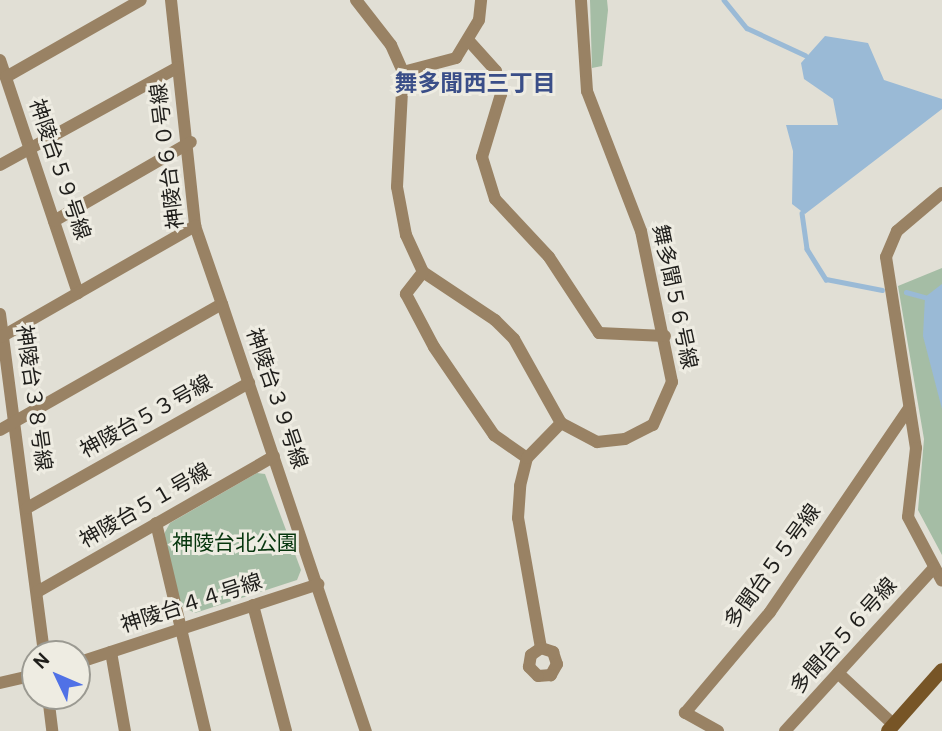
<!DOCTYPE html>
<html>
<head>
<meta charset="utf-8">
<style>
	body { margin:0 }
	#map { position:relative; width:942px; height:731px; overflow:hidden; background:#e1dfd5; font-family:Overpass,"Noto Sans JP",sans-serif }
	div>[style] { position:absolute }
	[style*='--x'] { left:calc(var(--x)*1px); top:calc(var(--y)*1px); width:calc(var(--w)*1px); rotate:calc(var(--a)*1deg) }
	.green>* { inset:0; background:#a5bda5 }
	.water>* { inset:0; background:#9abad6 }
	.stream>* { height:4.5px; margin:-2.25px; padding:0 2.25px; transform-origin:2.25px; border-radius:2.25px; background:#9abad6 }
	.street>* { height:12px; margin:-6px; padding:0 6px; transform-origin:6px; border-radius:6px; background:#998264 }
	.secondary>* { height:14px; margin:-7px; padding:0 7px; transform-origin:7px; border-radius:7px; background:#775526 }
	span { translate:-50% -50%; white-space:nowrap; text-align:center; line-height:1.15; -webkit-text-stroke:6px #eeece2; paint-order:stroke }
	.street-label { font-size:21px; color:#1f1e1b }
	.park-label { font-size:21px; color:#06350d }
	.neighbourhood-label { font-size:23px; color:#3a4e88; font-weight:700 }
	.north { position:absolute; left:21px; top:640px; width:70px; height:70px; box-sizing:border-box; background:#eeece2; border:2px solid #9b9a92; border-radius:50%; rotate:314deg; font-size:19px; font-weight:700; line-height:28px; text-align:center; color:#1f1e1b }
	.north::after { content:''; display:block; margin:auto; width:24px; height:32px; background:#5071e6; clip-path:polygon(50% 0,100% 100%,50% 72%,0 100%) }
</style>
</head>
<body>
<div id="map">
	<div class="green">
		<i style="clip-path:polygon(590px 0,607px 0,608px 10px,602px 66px,592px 68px)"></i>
		<i style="clip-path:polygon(942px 268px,942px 555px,918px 510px,924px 439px,898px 286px)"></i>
		<i style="clip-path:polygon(257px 473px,265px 474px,301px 570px,297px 580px,195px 613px,181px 606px,164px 534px,170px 523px)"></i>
	</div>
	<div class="water">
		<i style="clip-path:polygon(825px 36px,868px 43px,884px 80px,942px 99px,942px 109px,805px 214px,792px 204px,793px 151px,786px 125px,838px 125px,833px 99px,804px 79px,801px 63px)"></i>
		<i style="clip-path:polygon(942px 284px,942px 409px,923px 336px,925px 297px)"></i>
	</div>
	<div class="stream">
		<i style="--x:724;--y:0;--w:36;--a:51"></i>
		<i style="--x:747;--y:28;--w:64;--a:25"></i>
		<i style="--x:802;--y:213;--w:36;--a:82"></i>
		<i style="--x:807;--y:249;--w:36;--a:58"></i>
		<i style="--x:826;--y:279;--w:57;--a:11.1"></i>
		<i style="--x:906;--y:292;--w:20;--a:15"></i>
	</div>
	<div class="street">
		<i style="--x:171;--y:0;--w:227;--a:83.9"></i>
		<i style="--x:195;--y:226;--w:83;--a:70.9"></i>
		<i style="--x:356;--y:0;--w:57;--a:52.1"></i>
		<i style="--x:391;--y:45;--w:30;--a:66"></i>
		<i style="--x:403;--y:72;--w:115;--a:93"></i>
		<i style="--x:397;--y:187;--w:49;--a:79.4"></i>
		<i style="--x:406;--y:235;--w:41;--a:65.3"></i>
		<i style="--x:423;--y:272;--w:87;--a:33.7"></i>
		<i style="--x:495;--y:320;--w:27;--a:45"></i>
		<i style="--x:514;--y:339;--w:96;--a:60.8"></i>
		<i style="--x:561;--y:423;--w:41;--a:27.8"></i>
		<i style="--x:597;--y:442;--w:28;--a:-6"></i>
		<i style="--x:625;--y:439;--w:31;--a:-27"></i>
		<i style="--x:653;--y:425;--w:47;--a:-66.2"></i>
		<i style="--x:672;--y:382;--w:154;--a:-101.6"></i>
		<i style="--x:641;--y:231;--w:150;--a:-111.1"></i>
		<i style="--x:587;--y:91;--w:91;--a:-93.8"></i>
		<i style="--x:469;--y:41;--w:40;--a:48"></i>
		<i style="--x:496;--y:71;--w:24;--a:78"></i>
		<i style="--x:501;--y:94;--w:66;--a:106.8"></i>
		<i style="--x:482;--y:157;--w:44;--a:72.8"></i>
		<i style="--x:495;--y:199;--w:79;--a:47"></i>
		<i style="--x:549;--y:257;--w:91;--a:56.7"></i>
		<i style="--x:599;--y:333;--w:66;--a:2.6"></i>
		<i style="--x:0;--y:60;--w:246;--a:71.5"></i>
		<i style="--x:403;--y:72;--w:55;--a:-14.8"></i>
		<i style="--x:456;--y:58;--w:44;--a:-58.8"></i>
		<i style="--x:479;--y:20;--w:20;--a:-84"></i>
		<i style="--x:6;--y:77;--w:155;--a:-29.7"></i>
		<i style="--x:0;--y:165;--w:203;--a:-28.8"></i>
		<i style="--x:942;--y:193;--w:59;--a:139.8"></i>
		<i style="--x:897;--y:231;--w:28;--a:113"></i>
		<i style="--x:886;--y:257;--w:193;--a:81.1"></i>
		<i style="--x:916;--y:448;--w:69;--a:96.6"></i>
		<i style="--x:908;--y:517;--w:72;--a:62"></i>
		<i style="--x:54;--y:221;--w:158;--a:-30"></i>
		<i style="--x:423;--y:272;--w:28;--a:128"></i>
		<i style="--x:406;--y:294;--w:60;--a:62.2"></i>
		<i style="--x:434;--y:347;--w:107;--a:55.7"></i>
		<i style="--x:494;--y:435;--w:40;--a:34.9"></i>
		<i style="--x:0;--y:314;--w:343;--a:82.6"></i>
		<i style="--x:1;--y:337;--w:224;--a:-29.8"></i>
		<i style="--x:0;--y:430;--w:255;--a:-29.6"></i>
		<i style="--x:222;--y:304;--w:451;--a:71.4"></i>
		<i style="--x:27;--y:508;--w:255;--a:-29.4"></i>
		<i style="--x:156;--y:523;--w:214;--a:76.7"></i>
		<i style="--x:37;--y:592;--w:273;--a:-29.8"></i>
		<i style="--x:253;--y:605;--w:130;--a:75.3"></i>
		<i style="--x:541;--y:648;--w:132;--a:-100"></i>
		<i style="--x:518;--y:518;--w:32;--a:-86"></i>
		<i style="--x:520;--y:486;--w:29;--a:-76"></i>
		<i style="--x:527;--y:458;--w:49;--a:-45.8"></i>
		<i style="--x:541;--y:648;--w:13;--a:18"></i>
		<i style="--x:553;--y:652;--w:13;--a:72"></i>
		<i style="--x:557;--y:664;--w:13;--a:119"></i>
		<i style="--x:551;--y:675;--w:13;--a:176"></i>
		<i style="--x:538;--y:676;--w:13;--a:-135"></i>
		<i style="--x:529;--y:667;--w:12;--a:-81"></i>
		<i style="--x:531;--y:655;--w:12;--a:-35"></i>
		<i style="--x:111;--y:652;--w:80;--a:80"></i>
		<i style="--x:77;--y:663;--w:254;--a:-18.1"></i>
		<i style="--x:838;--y:673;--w:76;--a:42.9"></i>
		<i style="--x:0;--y:683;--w:36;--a:-13"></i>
		<i style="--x:48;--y:696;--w:35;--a:83"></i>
		<i style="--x:718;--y:731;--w:38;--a:-151"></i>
		<i style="--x:685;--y:713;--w:132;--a:-49.9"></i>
		<i style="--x:770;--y:612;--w:247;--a:-55.7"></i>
		<i style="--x:785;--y:731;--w:221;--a:-47.6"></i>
	</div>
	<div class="secondary">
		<i style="--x:888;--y:731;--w:81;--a:-48.5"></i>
	</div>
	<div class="street-label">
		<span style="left:169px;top:156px;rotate:-97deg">神陵台６０号線</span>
		<span style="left:58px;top:170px;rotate:71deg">神陵台５９号線</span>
		<span style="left:673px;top:297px;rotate:78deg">舞多聞５６号線</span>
		<span style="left:32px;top:398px;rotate:82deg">神陵台３８号線</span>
		<span style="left:275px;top:399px;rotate:71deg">神陵台３９号線</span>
		<span style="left:147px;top:418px;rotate:-29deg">神陵台５３号線</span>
		<span style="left:146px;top:507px;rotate:-30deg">神陵台５１号線</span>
		<span style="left:774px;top:567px;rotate:-54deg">多聞台５５号線</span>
		<span style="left:192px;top:605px;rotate:-18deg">神陵台４４号線</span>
		<span style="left:845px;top:637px;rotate:-48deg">多聞台５６号線</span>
	</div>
	<div class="park-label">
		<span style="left:235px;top:545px">神陵台北公園</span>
	</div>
	<div class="neighbourhood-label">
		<span style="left:475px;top:86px">舞多聞西三丁目</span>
	</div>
	<div class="north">N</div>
</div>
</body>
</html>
